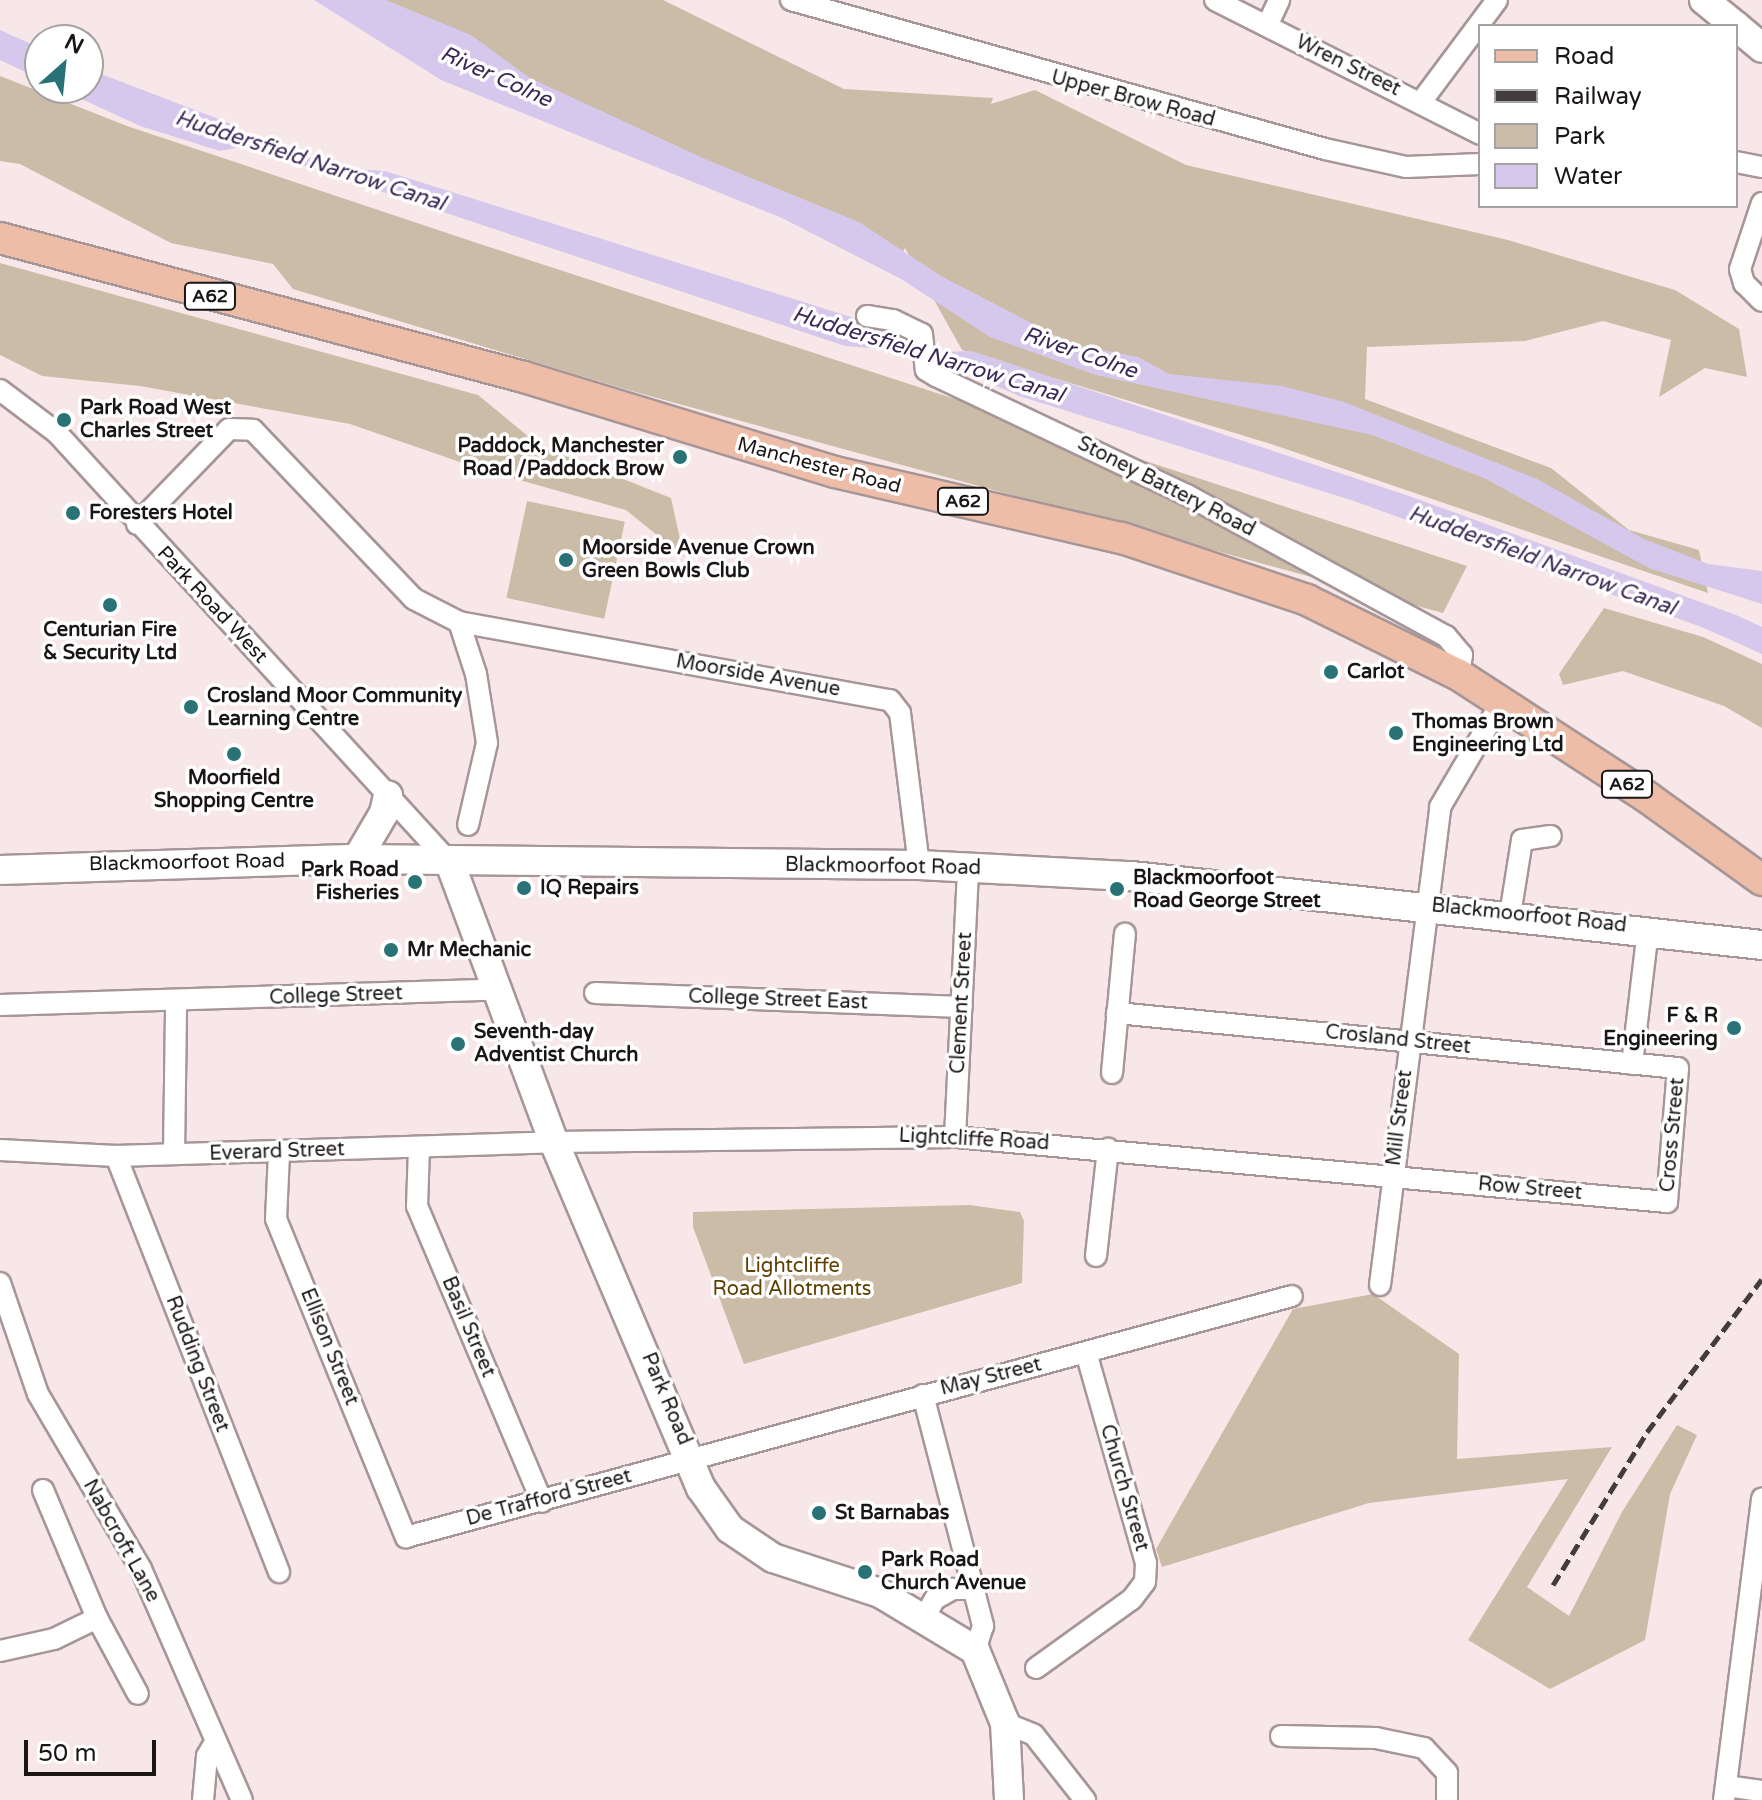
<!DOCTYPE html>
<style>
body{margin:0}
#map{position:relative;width:1762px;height:1800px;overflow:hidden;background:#f8e7e8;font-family:"Varela Round",sans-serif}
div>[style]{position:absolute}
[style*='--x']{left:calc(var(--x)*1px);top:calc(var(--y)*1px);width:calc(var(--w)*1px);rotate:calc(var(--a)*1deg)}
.green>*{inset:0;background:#cbbca7;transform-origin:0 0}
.water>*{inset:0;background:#d6c8ed}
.roads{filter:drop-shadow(2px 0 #a69698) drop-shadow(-2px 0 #a69698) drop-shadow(0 2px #a69698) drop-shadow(0 -2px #a69698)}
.street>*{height:20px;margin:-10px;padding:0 10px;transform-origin:10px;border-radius:10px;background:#fff}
.secondary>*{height:28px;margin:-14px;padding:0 14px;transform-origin:14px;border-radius:14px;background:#fff}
.primary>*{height:30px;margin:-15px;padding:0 15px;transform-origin:15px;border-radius:15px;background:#eebda7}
.rail>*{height:5px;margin-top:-2.5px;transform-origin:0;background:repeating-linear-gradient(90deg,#433c3c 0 12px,transparent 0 18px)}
.dots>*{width:22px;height:22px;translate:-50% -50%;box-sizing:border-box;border:4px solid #fff;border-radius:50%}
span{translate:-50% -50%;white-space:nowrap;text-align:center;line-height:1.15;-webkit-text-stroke:7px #fff;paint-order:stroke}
.shield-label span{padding:2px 6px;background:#fff;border:2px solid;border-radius:6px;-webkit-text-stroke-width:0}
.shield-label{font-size:18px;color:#1b1616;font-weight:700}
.street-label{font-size:20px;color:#1b1616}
.poi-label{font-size:20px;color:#1b1616;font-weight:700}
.left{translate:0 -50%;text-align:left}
.right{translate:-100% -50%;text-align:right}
.park-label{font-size:20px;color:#5d3f00}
.water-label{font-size:22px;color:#3c2856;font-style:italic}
.legend{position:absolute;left:1478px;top:24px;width:260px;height:184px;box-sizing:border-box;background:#fff;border:2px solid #a4a2a2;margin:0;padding:10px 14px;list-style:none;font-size:24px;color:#1b1616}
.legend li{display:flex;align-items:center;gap:16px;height:40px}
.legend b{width:40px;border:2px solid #a4a2a2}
.north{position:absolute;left:24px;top:24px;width:80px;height:80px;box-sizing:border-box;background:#fff;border:2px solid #a4a2a2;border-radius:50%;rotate:27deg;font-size:22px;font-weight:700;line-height:32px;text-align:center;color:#1b1616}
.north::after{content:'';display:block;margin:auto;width:28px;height:36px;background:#297377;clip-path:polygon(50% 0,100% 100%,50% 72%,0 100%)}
.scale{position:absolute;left:24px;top:1740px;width:132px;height:36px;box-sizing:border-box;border:4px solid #1b1616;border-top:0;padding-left:10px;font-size:24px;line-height:28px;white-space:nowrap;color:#1b1616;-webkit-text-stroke:6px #fff;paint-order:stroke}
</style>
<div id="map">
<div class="green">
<i style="clip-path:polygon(326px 0,663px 0,844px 89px,993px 98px,991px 104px,1035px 90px,1186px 165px,1508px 240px,1675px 290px,1739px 329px,1747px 377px,1705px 368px,1659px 397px,1671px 340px,1603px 321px,1525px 341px,1367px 347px,1365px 399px,1551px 468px,1629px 530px,1699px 550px,1708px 593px,1271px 444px,962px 350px,905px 248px,901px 255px)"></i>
<i style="clip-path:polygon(0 76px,127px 126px,474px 242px,1467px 566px,1443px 613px,628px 390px,293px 289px,273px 264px,171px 243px,20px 164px,0 161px)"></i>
<i style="clip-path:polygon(0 263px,478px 395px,540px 446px,671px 498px,684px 557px,626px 510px,480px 469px,350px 424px,140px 386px,42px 376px,0 355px)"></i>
<i style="left:527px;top:501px;width:100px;height:99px;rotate:12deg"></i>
<i style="clip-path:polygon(1604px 608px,1703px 637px,1762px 664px,1762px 728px,1724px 706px,1623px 671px,1563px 685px,1559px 674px)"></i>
<i style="clip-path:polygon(969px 1205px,1020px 1212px,1024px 1221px,1022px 1283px,744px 1364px,693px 1227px,693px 1212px)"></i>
<i style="clip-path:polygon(1373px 1294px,1459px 1354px,1457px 1459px,1612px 1447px,1527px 1587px,1569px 1616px,1622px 1512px,1677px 1425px,1697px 1435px,1670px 1494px,1645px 1640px,1550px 1689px,1468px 1640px,1568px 1479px,1369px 1503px,1162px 1567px,1156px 1549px,1293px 1309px)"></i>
</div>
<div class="water">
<i style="clip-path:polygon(314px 0,386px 0,471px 35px,530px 78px,705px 159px,859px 222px,941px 276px,1072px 344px,1138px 357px,1169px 374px,1282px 386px,1344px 402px,1537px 479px,1644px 539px,1708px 564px,1762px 571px,1762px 604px,1649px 568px,1484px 478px,1372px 435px,1096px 375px,990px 337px,901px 279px,782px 218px,441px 80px)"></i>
<i style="clip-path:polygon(0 30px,40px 48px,40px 79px,0 60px)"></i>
<i style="clip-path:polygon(88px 69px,229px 123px,245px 138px,341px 168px,385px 171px,851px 317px,907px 343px,941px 352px,972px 351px,1409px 496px,1736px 615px,1762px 627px,1762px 654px,1704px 628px,1354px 501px,1019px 396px,940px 361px,905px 351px,845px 346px,245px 146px,220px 151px,140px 126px,58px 88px,88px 88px)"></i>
</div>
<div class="roads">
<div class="street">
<i style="--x:791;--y:0;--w:554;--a:15.59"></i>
<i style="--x:1325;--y:149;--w:83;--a:12.5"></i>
<i style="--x:1406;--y:167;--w:74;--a:-2.3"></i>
<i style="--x:1215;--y:0;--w:297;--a:26.8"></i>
<i style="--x:1267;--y:26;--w:29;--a:-65"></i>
<i style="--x:1421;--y:102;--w:127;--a:-53.3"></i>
<i style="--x:1736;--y:162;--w:26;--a:11"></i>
<i style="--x:1762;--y:203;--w:70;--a:108.4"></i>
<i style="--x:1740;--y:269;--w:15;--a:74"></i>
<i style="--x:1744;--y:283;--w:25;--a:45"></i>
<i style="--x:867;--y:316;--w:26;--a:9"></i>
<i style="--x:893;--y:320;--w:32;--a:26"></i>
<i style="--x:922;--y:334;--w:36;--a:84"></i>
<i style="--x:926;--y:370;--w:12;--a:31"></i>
<i style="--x:936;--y:376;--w:278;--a:25.4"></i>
<i style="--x:1187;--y:495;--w:295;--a:28.6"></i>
<i style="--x:1446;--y:636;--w:25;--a:50"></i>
<i style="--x:1462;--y:655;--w:20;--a:99"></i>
<i style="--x:0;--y:390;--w:71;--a:37"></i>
<i style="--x:57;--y:433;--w:583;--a:47.57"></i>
<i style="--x:137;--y:524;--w:132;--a:-45.9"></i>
<i style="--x:229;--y:429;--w:24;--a:2"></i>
<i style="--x:253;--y:430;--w:233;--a:46.4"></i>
<i style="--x:414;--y:599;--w:51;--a:27.1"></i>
<i style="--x:459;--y:622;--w:438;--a:10.3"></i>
<i style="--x:890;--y:700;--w:16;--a:52"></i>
<i style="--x:900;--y:713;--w:153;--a:82.9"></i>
<i style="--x:459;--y:622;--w:55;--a:71.9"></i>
<i style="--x:476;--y:674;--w:70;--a:80.9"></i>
<i style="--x:487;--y:743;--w:84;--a:103"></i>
<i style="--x:1510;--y:915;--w:76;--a:-80.9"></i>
<i style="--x:1522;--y:840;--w:29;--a:-8"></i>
<i style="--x:595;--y:993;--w:367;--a:2.2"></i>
<i style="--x:0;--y:1005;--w:497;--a:-1.8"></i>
<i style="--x:1632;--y:1064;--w:135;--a:-83.2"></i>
<i style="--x:1112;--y:1073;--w:140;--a:-84.7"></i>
<i style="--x:955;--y:1137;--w:269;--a:-87.2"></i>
<i style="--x:419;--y:1147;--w:59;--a:91.9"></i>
<i style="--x:417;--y:1206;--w:321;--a:67.1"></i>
<i style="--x:0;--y:1150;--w:116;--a:3"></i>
<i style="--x:116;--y:1156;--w:438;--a:-1.8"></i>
<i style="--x:554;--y:1142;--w:401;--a:-0.7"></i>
<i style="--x:955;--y:1137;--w:715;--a:5.22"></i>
<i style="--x:1667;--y:1202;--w:134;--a:-85.3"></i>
<i style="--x:1678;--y:1068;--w:564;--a:-174.4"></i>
<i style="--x:279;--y:1153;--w:66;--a:92.6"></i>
<i style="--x:276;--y:1219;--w:344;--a:67.8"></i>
<i style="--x:406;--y:1537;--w:918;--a:-15.22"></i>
<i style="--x:174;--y:1154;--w:152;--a:-89.2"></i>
<i style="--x:116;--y:1156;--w:447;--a:68.6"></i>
<i style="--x:1096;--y:1256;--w:108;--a:-83.6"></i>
<i style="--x:0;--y:1283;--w:117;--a:71.1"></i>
<i style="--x:38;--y:1394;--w:203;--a:59.5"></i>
<i style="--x:141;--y:1569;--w:252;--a:66.4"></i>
<i style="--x:1380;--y:1285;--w:482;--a:-82.8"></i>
<i style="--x:1440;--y:807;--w:121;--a:-59.6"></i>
<i style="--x:923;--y:1395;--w:239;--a:75.4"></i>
<i style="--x:983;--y:1626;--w:25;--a:108"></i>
<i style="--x:43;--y:1490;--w:139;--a:67.1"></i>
<i style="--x:97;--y:1618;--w:86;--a:61.7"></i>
<i style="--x:925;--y:1616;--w:20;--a:-60"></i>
<i style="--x:935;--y:1599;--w:21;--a:-29"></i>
<i style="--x:953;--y:1589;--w:20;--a:0"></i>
<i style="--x:0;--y:1651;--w:55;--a:-12.5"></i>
<i style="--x:54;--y:1639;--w:48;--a:-26"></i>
<i style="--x:1036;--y:1668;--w:118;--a:-35.7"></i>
<i style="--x:1132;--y:1599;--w:21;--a:-53"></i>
<i style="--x:1145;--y:1582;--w:19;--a:-87"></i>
<i style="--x:1146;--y:1563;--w:218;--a:-105.9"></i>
<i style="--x:1005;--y:1723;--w:31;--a:22"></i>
<i style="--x:1034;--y:1735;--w:83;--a:51.9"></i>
<i style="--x:1281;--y:1736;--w:95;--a:1.2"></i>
<i style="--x:1376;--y:1738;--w:49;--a:11.8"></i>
<i style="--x:1424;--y:1748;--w:34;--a:47"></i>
<i style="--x:1447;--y:1773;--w:27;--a:90"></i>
<i style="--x:1726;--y:1786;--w:36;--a:8"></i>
<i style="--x:203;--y:1800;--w:44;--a:-84.8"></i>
<i style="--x:207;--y:1756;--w:14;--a:-60"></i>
<i style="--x:1724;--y:1800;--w:304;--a:-82.8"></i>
</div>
<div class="secondary">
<i style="--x:1704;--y:0;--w:41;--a:39.1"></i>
<i style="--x:1736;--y:26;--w:34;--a:40"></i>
<i style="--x:357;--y:859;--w:53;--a:-59.6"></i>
<i style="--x:384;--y:813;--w:18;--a:-77"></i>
<i style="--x:450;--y:863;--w:298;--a:69.6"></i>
<i style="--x:554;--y:1142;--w:376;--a:67"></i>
<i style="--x:701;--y:1488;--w:50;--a:54.7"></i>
<i style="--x:730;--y:1529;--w:52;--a:34"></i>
<i style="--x:773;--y:1558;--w:113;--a:18.1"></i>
<i style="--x:880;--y:1593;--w:111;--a:31"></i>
<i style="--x:975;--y:1650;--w:79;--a:67.7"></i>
<i style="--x:1005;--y:1723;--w:77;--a:87"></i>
<i style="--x:0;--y:870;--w:357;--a:-1.8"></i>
<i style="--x:357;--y:859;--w:562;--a:0.61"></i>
<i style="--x:919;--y:865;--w:213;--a:3"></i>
<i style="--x:1132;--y:876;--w:634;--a:6.25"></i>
</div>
<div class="primary">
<i style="--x:0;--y:238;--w:542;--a:14.86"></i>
<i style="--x:524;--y:377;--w:325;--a:17"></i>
<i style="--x:835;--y:472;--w:294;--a:13"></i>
<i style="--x:1122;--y:538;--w:195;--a:18.5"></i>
<i style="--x:1307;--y:600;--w:169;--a:26.3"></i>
<i style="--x:1459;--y:675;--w:224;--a:33"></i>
<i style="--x:1647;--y:797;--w:142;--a:35.8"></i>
</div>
</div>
<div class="rail">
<i style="--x:1553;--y:1585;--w:180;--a:-58.4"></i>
<i style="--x:1647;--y:1432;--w:191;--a:-53.1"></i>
</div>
<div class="dots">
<i style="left:64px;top:420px;background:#297377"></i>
<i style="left:680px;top:457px;background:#297377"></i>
<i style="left:73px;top:513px;background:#297377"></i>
<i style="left:566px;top:560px;background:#297377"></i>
<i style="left:110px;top:605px;background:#297377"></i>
<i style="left:1331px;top:672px;background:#297377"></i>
<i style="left:191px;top:707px;background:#297377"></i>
<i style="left:1396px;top:733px;background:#297377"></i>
<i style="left:234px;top:754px;background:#297377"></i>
<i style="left:415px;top:882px;background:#297377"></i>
<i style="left:524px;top:888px;background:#297377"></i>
<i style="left:1117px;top:889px;background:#297377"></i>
<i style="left:391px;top:950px;background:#297377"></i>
<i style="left:1734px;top:1028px;background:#297377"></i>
<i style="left:458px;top:1044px;background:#297377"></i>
<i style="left:819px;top:1513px;background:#297377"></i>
<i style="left:865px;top:1572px;background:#297377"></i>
</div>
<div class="shield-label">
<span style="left:210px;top:296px">A62</span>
<span style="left:963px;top:501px">A62</span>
<span style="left:1627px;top:784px">A62</span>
</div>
<div class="street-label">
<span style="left:1348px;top:66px;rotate:26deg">Wren Street</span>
<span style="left:1133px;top:99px;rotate:15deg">Upper Brow Road</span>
<span style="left:819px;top:466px;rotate:15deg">Manchester Road</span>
<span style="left:1166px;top:487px;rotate:27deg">Stoney Battery Road</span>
<span style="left:212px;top:605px;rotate:47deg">Park Road West</span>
<span style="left:758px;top:676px;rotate:10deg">Moorside Avenue</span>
<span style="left:187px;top:863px;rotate:-1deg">Blackmoorfoot Road</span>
<span style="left:883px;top:867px;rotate:1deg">Blackmoorfoot Road</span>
<span style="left:1529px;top:916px;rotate:6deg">Blackmoorfoot Road</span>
<span style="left:336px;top:996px;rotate:-2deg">College Street</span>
<span style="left:778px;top:1000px;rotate:2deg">College Street East</span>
<span style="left:962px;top:1003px;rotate:-87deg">Clement Street</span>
<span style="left:1398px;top:1040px;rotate:6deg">Crosland Street</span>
<span style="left:1400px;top:1118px;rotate:-83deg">Mill Street</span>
<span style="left:1673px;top:1135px;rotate:-85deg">Cross Street</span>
<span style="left:974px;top:1140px;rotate:3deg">Lightcliffe Road</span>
<span style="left:277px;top:1152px;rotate:-2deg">Everard Street</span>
<span style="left:1530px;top:1189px;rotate:5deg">Row Street</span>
<span style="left:468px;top:1327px;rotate:67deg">Basil Street</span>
<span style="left:329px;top:1347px;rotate:68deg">Ellison Street</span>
<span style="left:197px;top:1364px;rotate:69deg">Rudding Street</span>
<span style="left:991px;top:1377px;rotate:-14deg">May Street</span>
<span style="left:666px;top:1399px;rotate:67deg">Park Road</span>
<span style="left:1124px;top:1488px;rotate:74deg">Church Street</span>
<span style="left:549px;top:1498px;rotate:-15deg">De Trafford Street</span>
<span style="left:121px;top:1541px;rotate:61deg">Nabcroft Lane</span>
</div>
<div class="poi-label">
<span class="left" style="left:80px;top:420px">Park Road West<br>Charles Street</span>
<span class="right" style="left:664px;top:458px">Paddock, Manchester<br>Road /Paddock Brow</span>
<span class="left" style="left:89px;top:513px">Foresters Hotel</span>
<span class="left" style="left:582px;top:560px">Moorside Avenue Crown<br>Green Bowls Club</span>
<span style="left:110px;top:642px">Centurian Fire<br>&amp; Security Ltd</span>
<span class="left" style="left:1347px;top:672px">Carlot</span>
<span class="left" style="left:207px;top:708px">Crosland Moor Community<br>Learning Centre</span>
<span class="left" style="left:1412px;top:734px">Thomas Brown<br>Engineering Ltd</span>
<span style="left:234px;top:790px">Moorfield<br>Shopping Centre</span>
<span class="right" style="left:399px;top:882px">Park Road<br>Fisheries</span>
<span class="left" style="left:1133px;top:890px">Blackmoorfoot<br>Road George Street</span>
<span class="left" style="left:540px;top:888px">IQ Repairs</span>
<span class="left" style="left:407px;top:950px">Mr Mechanic</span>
<span class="right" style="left:1718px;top:1028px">F &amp; R<br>Engineering</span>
<span class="left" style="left:474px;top:1044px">Seventh-day<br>Adventist Church</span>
<span class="left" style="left:835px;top:1513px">St Barnabas</span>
<span class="left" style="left:881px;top:1572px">Park Road<br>Church Avenue</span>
</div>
<div class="park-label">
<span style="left:792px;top:1278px">Lightcliffe<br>Road Allotments</span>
</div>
<div class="water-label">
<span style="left:496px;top:77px;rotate:24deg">River Colne</span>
<span style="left:310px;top:161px;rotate:18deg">Huddersfield Narrow Canal</span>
<span style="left:1080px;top:353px;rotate:19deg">River Colne</span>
<span style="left:928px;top:355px;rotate:17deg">Huddersfield Narrow Canal</span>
<span style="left:1542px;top:561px;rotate:20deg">Huddersfield Narrow Canal</span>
</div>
<ul class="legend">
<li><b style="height:10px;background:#eebda7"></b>Road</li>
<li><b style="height:10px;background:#433c3c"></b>Railway</li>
<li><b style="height:22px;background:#cbbca7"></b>Park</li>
<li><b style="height:22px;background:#d6c8ed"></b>Water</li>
</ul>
<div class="north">N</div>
<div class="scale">50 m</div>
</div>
